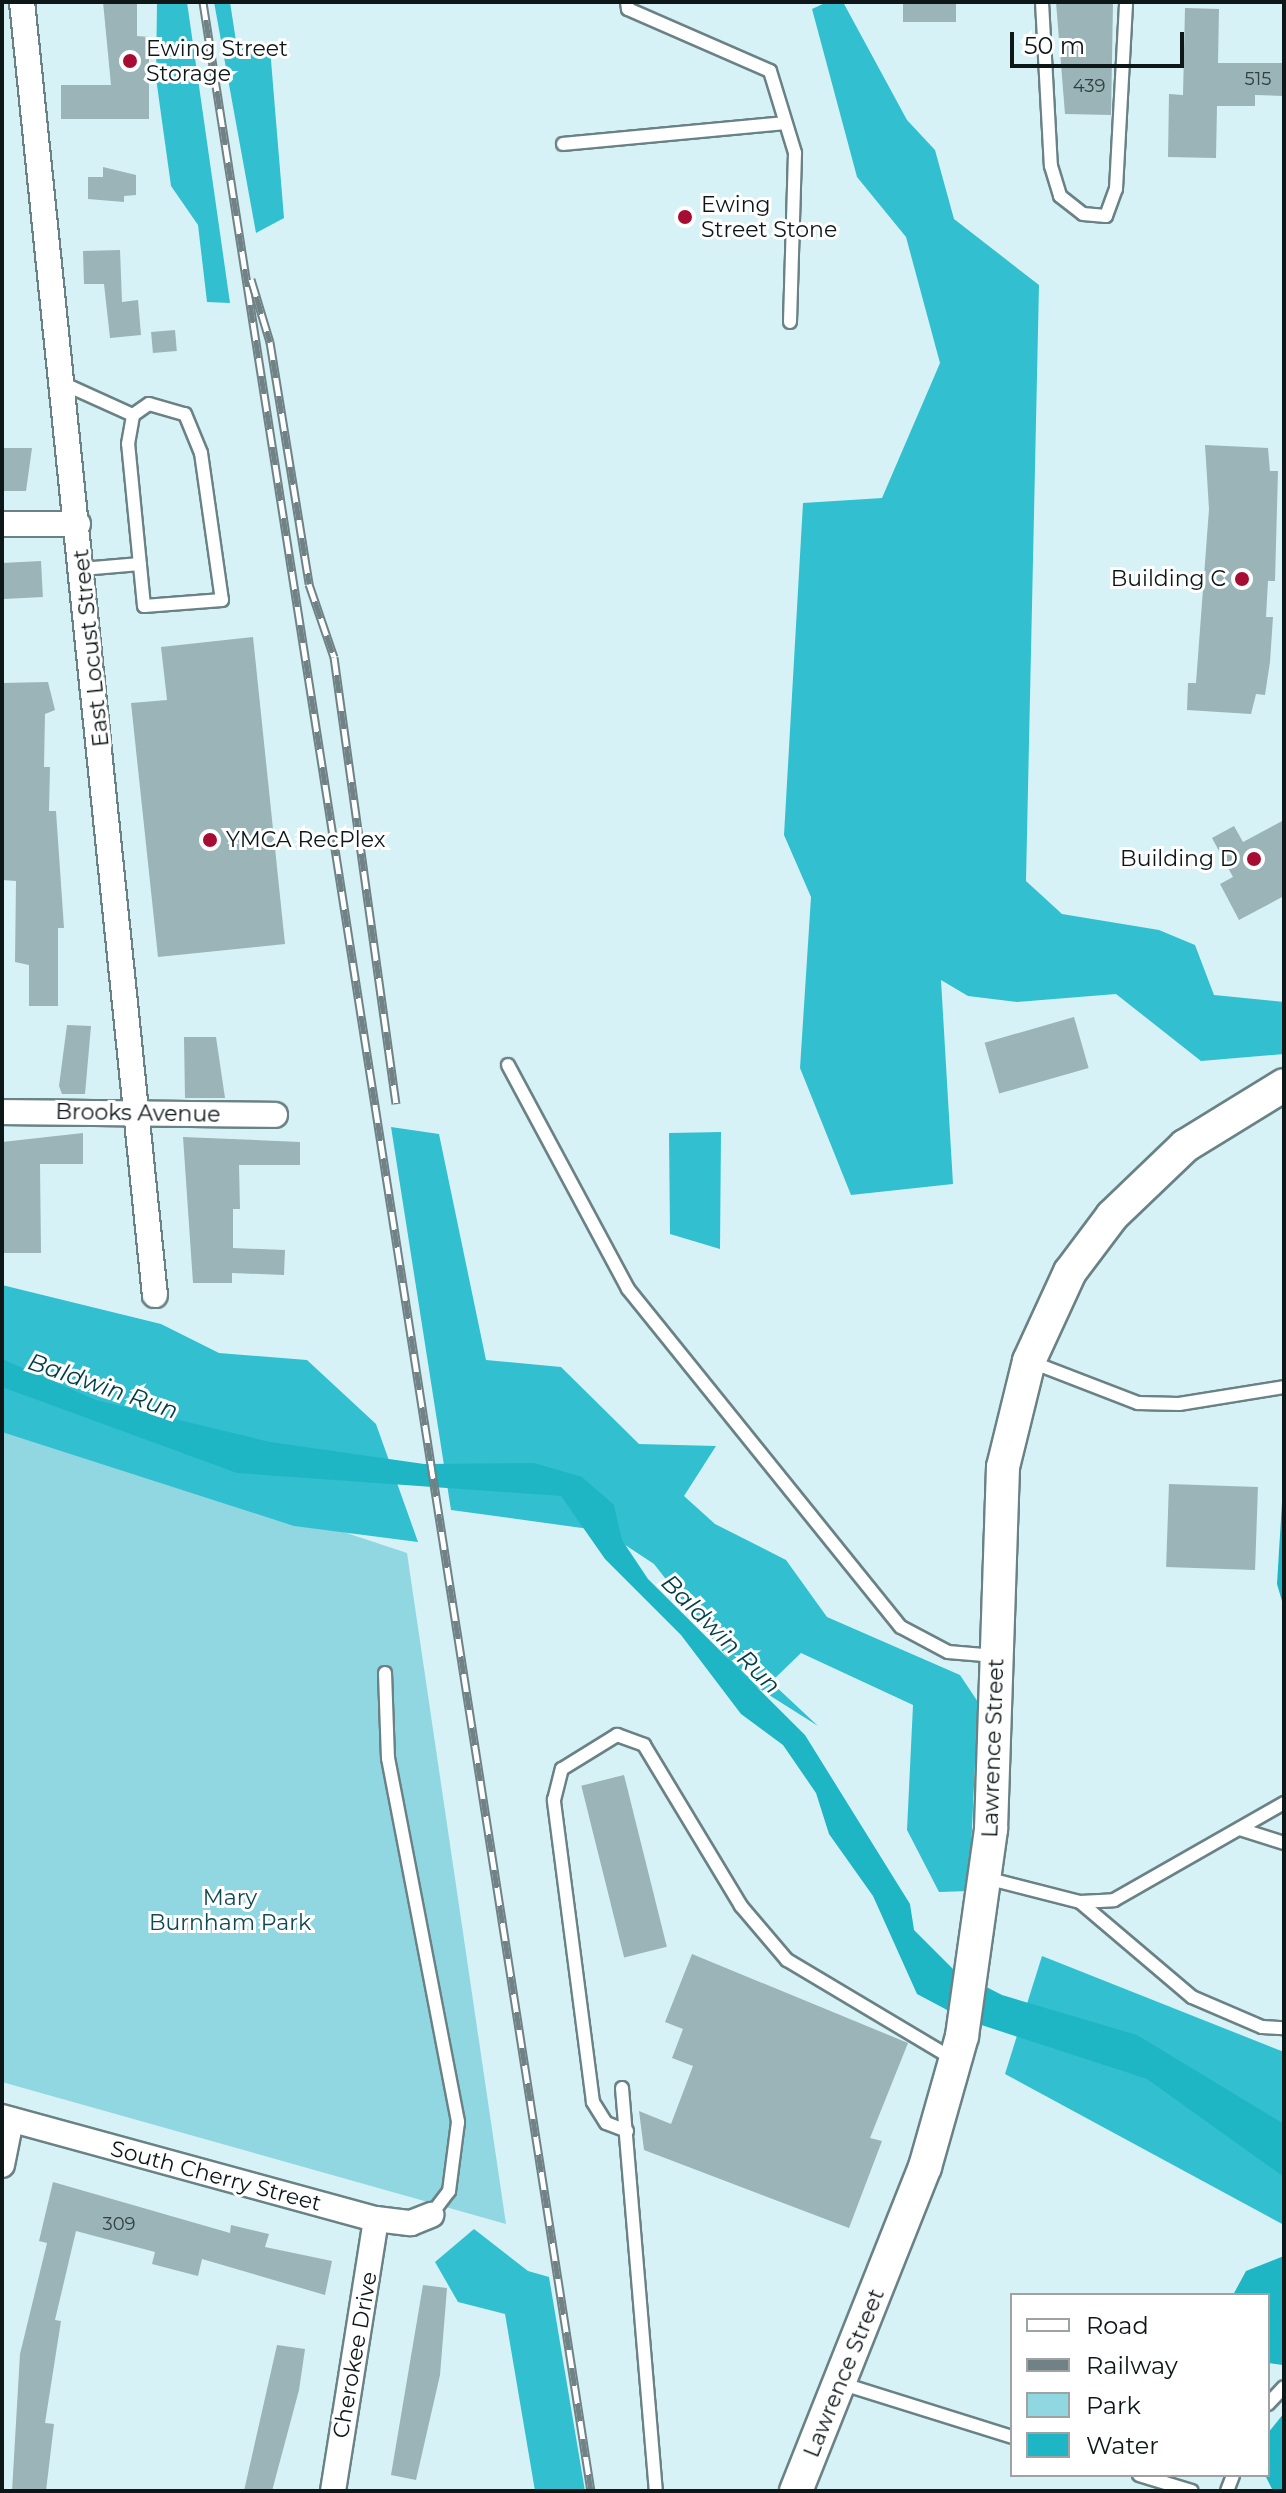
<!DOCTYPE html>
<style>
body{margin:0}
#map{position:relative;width:1286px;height:2493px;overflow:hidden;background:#d7f2f6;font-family:Montserrat,sans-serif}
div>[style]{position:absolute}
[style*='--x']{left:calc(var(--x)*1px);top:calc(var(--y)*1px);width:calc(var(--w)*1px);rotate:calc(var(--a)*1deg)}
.green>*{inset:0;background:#90d7e1}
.forest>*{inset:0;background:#32c0d0}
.water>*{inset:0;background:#1eb5c5}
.building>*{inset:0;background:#9ab4b8;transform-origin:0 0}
.roads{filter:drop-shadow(2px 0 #6a8285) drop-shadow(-2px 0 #6a8285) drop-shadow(0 2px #6a8285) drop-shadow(0 -2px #6a8285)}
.lane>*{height:12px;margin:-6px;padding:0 6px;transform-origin:6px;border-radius:6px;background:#fff}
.street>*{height:24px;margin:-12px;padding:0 12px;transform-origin:12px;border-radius:12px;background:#fff}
.secondary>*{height:32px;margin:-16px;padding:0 16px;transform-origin:16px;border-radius:16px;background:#fff}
.rail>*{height:9px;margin-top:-4.5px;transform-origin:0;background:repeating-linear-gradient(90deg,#fff 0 18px,#708285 0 36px);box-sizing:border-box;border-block:2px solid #708285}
.dots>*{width:22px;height:22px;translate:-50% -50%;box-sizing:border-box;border:4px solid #fff;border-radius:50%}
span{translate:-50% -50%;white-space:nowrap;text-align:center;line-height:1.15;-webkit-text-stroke:6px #fff;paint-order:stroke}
.number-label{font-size:18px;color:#303e40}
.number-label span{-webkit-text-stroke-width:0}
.poi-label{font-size:22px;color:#0d1718}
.left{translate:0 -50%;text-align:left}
.right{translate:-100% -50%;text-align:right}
.street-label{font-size:22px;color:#0d1718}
.park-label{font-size:22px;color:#0e4a51}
.water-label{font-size:24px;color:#003f46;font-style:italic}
.frame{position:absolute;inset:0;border:4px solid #0d1718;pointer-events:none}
.legend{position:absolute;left:1010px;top:2293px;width:260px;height:184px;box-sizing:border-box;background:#fff;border:2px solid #9ea2a3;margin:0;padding:10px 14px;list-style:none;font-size:24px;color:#0d1718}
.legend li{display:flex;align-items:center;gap:16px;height:40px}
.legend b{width:40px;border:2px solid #9ea2a3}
.scale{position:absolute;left:1010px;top:32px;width:174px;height:36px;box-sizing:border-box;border:4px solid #0d1718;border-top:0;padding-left:10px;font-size:24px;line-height:28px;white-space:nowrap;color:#0d1718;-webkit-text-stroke:6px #fff;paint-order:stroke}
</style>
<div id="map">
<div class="green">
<i style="clip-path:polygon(2px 1390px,36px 1430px,407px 1553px,506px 2224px,2px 2082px)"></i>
</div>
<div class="forest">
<i style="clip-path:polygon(157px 2px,187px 2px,230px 303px,207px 302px,198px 225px,171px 186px,156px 78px)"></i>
<i style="clip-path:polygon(214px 2px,230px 2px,236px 41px,270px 48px,284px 218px,256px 233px)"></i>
<i style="clip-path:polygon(827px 2px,843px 2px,907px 120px,935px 150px,954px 219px,1039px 285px,1026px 881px,1062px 914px,1159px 930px,1195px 945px,1214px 995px,1284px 1002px,1284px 1054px,1201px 1061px,1116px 994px,1017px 1002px,968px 996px,941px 980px,953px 1184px,851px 1195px,800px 1068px,811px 897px,784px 835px,803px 503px,882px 498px,940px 363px,906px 237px,857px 177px,812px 9px)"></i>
<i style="clip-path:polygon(391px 1127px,439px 1134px,486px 1360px,561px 1367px,639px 1444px,716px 1446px,684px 1496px,715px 1524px,786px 1560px,827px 1617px,960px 1675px,978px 1702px,969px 1891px,939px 1892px,907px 1830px,913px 1705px,801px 1653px,771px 1682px,818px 1726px,744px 1679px,654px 1564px,604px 1531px,451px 1510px)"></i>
<i style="clip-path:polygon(721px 1132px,720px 1249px,670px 1234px,669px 1133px)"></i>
<i style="clip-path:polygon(2px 1285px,161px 1324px,219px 1353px,307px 1360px,376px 1424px,418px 1542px,294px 1526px,2px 1432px)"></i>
<i style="clip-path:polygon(1042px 1956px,1284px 2052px,1284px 2225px,1005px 2074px)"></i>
<i style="clip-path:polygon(474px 2229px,528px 2271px,549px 2277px,585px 2491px,535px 2491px,505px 2314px,458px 2302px,435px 2262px)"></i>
</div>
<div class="water">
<i style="clip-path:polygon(2px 1359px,96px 1400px,270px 1442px,424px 1464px,534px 1463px,582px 1477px,614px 1505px,622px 1540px,648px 1579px,805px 1735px,910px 1904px,914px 1930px,955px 1971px,1002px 1995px,1137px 2035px,1284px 2124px,1284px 2177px,1147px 2079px,966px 2020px,917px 1994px,873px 1896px,829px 1834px,816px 1793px,783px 1745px,741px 1714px,681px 1635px,605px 1559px,561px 1496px,237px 1473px,2px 1387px)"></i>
<i style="clip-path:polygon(1284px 1470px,1284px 1608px,1277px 1584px)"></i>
<i style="clip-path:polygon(1284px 2256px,1284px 2365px,1283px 2365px,1268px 2363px,1268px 2295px,1233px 2295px,1246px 2271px)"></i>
<i style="clip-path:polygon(1284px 2413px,1284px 2491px,1273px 2491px,1265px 2475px,1268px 2433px)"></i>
</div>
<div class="building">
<i style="clip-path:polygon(103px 2px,137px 2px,137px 36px,149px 37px,149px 119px,61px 119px,61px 85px,111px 85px)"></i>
<i style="left:903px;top:2px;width:53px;height:20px"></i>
<i style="clip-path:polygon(1056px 2px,1113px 2px,1111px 115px,1065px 114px)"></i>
<i style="clip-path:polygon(1185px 8px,1219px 9px,1218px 63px,1284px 63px,1284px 96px,1255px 95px,1255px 106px,1217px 106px,1216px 158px,1168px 157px,1169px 94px,1183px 95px)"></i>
<i style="clip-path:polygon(103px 167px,136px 175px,136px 195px,124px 196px,124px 202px,88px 199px,88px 177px,103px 177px)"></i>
<i style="clip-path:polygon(120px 250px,122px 302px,138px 300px,141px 335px,110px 338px,104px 284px,84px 284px,83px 251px)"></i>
<i style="left:175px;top:330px;width:21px;height:24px;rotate:85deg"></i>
<i style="clip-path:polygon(1205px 445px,1268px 448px,1270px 471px,1278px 471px,1275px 581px,1268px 581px,1266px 617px,1273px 617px,1270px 662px,1265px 695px,1256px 694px,1251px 714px,1187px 710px,1188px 683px,1196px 683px,1209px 509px)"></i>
<i style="clip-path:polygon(2px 448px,32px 448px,26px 491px,2px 491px)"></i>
<i style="left:41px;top:561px;width:36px;height:39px;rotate:87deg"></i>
<i style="clip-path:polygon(253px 637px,285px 944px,158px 957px,131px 703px,167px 700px,161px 647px)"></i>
<i style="clip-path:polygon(48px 682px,55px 710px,45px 714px,44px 767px,50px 767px,49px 811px,56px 811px,64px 928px,58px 928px,58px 1006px,29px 1006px,29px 965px,15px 962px,16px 881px,2px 880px,2px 683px)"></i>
<i style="clip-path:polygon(1284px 820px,1284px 896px,1239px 920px,1220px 884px,1233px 877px,1212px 838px,1234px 826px,1243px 842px)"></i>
<i style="left:1074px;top:1017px;width:53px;height:93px;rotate:74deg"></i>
<i style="clip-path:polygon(67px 1025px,91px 1026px,85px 1094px,62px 1094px,59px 1086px)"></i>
<i style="clip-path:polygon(184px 1037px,216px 1037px,225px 1098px,185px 1098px)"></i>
<i style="clip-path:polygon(83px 1133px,83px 1164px,40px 1164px,41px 1253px,2px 1253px,2px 1142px)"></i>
<i style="clip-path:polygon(183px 1137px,300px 1142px,300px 1165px,239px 1165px,240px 1209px,233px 1209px,233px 1248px,285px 1250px,284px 1275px,232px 1273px,232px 1283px,193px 1283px)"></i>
<i style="left:1169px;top:1484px;width:89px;height:83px;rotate:2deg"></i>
<i style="left:624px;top:1775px;width:177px;height:44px;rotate:76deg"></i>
<i style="clip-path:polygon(692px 1954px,908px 2043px,870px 2138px,882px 2141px,849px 2228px,644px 2150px,639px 2111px,671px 2124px,693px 2066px,672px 2058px,683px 2029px,665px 2022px)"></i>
<i style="clip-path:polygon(53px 2182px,230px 2233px,231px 2225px,269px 2234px,265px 2247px,332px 2261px,325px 2295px,202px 2259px,198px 2276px,152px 2264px,155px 2252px,76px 2231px,55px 2320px,61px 2321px,45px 2423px,54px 2424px,46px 2491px,12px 2491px,20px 2354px,47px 2243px,39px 2241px)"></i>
<i style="clip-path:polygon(423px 2285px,447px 2288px,440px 2375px,416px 2480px,391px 2475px)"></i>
<i style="clip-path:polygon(277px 2345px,305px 2349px,299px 2390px,272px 2491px,244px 2491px)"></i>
</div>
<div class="roads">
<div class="lane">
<i style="--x:627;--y:2;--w:7;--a:82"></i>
<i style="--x:628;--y:9;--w:155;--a:23.6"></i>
<i style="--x:770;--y:71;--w:86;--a:73"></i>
<i style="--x:795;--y:153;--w:169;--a:91.7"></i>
<i style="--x:1042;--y:2;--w:164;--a:86.9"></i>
<i style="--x:1051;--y:166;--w:31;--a:73"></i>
<i style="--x:1060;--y:196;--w:29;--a:38"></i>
<i style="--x:1083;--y:214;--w:23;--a:5"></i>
<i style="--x:1106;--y:216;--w:29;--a:-70"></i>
<i style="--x:1116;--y:189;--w:187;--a:-86.9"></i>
<i style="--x:563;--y:144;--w:223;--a:-5.4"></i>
<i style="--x:62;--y:383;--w:78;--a:24.3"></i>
<i style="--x:149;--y:404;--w:37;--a:16"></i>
<i style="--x:185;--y:414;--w:42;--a:67.7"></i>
<i style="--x:201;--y:453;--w:148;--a:81.9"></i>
<i style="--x:222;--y:600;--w:78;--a:175.6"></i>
<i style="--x:144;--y:606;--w:163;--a:-95.6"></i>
<i style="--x:128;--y:444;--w:29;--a:-80"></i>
<i style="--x:133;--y:415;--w:19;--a:-35"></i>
<i style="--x:82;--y:569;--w:58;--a:-4.9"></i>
<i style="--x:508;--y:1065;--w:254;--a:61.8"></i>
<i style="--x:628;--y:1289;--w:434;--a:51.1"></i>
<i style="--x:901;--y:1627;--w:53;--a:28"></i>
<i style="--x:948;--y:1652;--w:48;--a:4.8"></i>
<i style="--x:1029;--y:1361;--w:117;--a:21.1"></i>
<i style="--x:1138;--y:1403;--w:41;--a:1.4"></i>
<i style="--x:1179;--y:1404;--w:106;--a:-9.2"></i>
<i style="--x:385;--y:1673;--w:85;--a:88"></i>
<i style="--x:388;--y:1758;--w:371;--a:79.1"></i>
<i style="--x:458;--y:2122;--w:70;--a:97.4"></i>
<i style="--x:449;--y:2191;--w:30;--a:127"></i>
<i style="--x:1240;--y:1829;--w:46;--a:17.7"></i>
<i style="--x:986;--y:1878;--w:97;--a:14.3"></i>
<i style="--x:1080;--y:1902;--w:34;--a:-3"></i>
<i style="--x:1114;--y:1900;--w:196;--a:-29.7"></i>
<i style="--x:1080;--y:1902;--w:147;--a:40.3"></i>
<i style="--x:1192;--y:1997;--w:76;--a:23.2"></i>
<i style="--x:1262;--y:2027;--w:22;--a:3"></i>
<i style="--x:622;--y:2088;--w:404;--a:85.2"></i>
<i style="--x:627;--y:2131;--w:22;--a:-159"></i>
<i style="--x:606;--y:2123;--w:25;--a:-122"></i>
<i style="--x:593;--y:2102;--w:305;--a:-97.4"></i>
<i style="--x:554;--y:1800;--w:32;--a:-76"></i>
<i style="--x:562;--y:1769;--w:65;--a:-31.7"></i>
<i style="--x:617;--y:1735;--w:29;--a:20"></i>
<i style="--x:644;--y:1745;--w:188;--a:58.9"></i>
<i style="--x:741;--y:1906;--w:71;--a:49.6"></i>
<i style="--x:787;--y:1960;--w:193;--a:30.8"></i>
<i style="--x:840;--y:2383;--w:180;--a:17.4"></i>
<i style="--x:1268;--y:2404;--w:23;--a:-47"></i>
<i style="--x:1139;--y:2475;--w:55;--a:16.8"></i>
<i style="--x:1227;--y:2491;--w:17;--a:-69"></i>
</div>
<div class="street">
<i style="--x:22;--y:2;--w:1300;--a:84.13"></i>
<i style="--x:2;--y:524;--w:76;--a:0"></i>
<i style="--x:2;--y:1112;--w:273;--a:0.6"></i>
<i style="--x:2;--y:2117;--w:388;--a:15.3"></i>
<i style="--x:376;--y:2219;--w:35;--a:7"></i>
<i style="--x:411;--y:2223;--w:22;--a:-22"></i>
<i style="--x:2;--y:2165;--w:46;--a:-78.7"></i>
<i style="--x:333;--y:2491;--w:275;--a:-81"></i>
</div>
<div class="secondary">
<i style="--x:796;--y:2491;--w:349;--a:-68.3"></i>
<i style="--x:925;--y:2167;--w:136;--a:-74.2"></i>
<i style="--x:962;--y:2036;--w:209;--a:-82"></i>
<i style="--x:991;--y:1829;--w:362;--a:-88.1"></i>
<i style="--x:1003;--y:1467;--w:109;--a:-76.2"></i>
<i style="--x:1029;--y:1361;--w:98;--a:-65.3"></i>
<i style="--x:1070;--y:1272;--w:70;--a:-53.1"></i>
<i style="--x:1112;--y:1216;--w:101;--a:-43.8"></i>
<i style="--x:1185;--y:1146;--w:116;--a:-31.6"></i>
</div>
</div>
<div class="rail">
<i style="--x:203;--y:2;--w:2519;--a:81.14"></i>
<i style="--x:251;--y:279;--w:66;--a:73.2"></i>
<i style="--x:270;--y:342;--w:245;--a:80.8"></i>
<i style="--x:309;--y:584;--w:77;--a:71.1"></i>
<i style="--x:334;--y:657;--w:451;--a:82.1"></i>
</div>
<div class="dots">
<i style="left:130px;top:61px;background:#a70d32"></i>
<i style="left:685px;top:217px;background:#a70d32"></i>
<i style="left:1242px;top:579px;background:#a70d32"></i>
<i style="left:210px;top:840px;background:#a70d32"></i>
<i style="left:1254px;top:859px;background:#a70d32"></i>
</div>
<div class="number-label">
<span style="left:1258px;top:79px">515</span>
<span style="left:1089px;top:86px">439</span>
<span style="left:119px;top:2224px">309</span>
</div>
<div class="poi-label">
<span class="left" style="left:146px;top:61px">Ewing Street<br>Storage</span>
<span class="left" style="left:701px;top:217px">Ewing<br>Street Stone</span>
<span class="right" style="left:1226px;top:579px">Building C</span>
<span class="left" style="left:226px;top:840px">YMCA RecPlex</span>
<span class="right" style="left:1238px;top:859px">Building D</span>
</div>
<div class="street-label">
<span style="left:91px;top:648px;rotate:-96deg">East Locust Street</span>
<span style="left:138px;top:1113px;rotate:1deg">Brooks Avenue</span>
<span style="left:993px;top:1748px;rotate:-88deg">Lawrence Street</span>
<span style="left:216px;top:2176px;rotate:15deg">South Cherry Street</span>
<span style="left:355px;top:2355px;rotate:-80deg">Cherokee Drive</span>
<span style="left:844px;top:2373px;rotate:-68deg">Lawrence Street</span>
</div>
<div class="park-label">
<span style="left:230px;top:1910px">Mary<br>Burnham Park</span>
</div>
<div class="water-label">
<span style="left:103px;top:1386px;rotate:19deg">Baldwin Run</span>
<span style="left:721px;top:1634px;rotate:45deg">Baldwin Run</span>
</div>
<div class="frame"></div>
<ul class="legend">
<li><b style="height:10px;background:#fff"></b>Road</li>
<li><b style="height:10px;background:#708285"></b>Railway</li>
<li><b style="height:22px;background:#90d7e1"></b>Park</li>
<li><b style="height:22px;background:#1eb5c5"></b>Water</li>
</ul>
<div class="scale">50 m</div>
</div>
